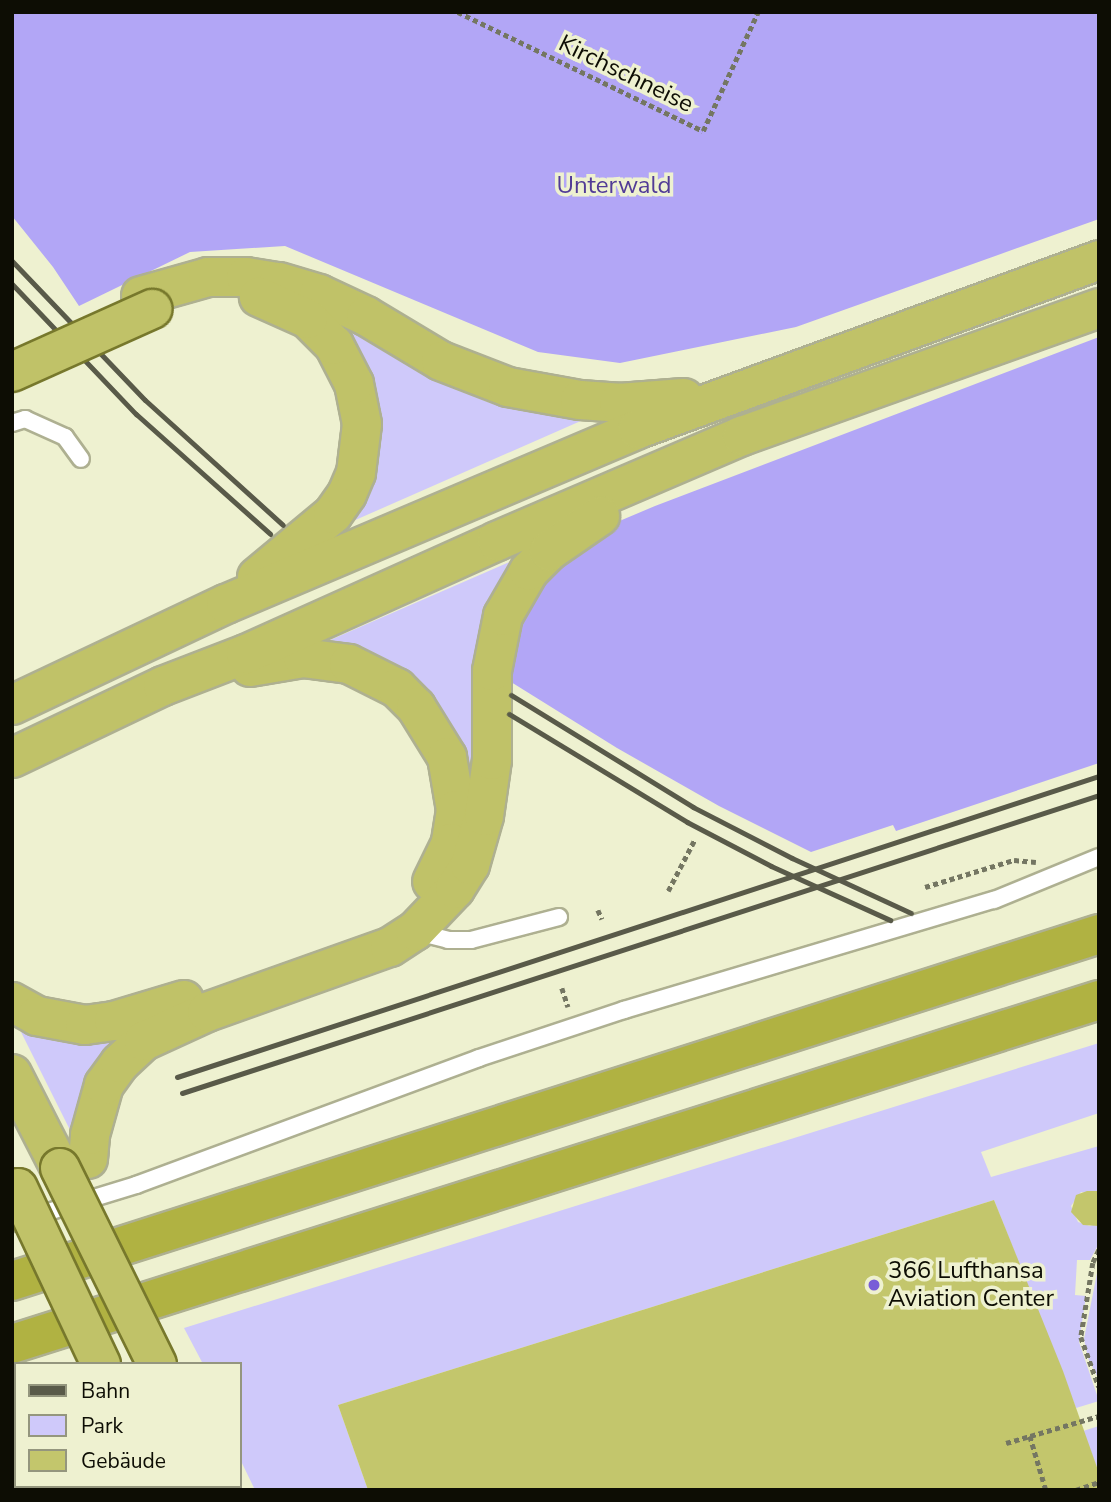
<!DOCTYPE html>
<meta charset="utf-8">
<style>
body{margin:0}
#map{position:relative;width:1111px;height:1502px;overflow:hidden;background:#eef1d0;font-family:"Nunito Sans",sans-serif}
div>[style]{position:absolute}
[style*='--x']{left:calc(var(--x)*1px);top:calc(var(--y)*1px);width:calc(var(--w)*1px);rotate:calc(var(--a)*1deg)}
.green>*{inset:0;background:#cfc9fa}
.forest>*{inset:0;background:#b2a6f6}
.building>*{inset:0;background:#c3c66c}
.path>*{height:4.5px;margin-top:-2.25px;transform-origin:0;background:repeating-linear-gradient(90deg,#747662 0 5px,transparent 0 8.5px)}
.roads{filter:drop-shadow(2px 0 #aeb091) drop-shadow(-2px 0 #aeb091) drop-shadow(0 2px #aeb091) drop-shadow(0 -2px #aeb091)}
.service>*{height:16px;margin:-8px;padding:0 8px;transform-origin:8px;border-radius:8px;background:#fff}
.trunk>*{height:38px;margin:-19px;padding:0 19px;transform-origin:19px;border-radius:19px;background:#c0c268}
.motorway>*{height:38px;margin:-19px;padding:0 19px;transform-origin:19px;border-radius:19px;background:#b0b242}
.rail>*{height:5px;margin:-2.5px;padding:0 2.5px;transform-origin:2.5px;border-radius:2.5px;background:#595a49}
.bridges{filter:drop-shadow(2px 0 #77782c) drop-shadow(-2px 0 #77782c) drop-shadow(0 2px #77782c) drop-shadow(0 -2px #77782c)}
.trunk-bridge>*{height:38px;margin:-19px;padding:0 19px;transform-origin:19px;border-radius:19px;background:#c0c268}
.dots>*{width:19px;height:19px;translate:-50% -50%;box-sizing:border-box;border:4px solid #eef1d0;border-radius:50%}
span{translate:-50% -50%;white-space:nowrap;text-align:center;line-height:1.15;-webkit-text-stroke:7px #eef1d0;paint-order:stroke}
.street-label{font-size:24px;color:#0d0d04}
.park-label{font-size:24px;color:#513b96}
.poi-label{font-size:24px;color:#0d0d04}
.left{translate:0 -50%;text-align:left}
.frame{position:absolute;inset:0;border:14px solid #0d0d04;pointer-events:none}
.legend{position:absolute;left:14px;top:1362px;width:228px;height:126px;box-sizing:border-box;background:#eef1d0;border:2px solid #94967e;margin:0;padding:9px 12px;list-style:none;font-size:21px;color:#0d0d04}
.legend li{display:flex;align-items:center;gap:14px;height:35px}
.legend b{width:35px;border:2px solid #94967e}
</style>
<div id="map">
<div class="green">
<i style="clip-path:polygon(343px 327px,446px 385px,488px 402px,583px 420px,344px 525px)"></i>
<i style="clip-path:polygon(523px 556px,473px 804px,461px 767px,321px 644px)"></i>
<i style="clip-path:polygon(16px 1022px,62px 1041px,119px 1039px,71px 1132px)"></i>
<i style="clip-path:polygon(1099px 1043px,1099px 1113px,981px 1152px,991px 1177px,1099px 1146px,1099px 1194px,1081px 1192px,1071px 1206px,1078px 1222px,1090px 1226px,1099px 1222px,1097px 1247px,1090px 1260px,1077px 1260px,1075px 1295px,1086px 1296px,1079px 1342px,1099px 1401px,1076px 1408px,994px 1200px,338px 1405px,368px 1490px,255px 1490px,240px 1459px,240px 1364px,203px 1364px,184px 1328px)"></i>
<i style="clip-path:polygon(1099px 1263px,1099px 1380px,1088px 1358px,1084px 1339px)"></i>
<i style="clip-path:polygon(1099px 1426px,1099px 1473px,1083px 1431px)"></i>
</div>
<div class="forest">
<i style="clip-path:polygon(12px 12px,1099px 12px,1099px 219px,796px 327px,620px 363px,538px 352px,285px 246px,190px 252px,79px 306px,53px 267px,12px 216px)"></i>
<i style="clip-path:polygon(1099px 337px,1099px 763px,896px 831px,893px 825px,811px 852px,719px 806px,617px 748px,511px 682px,526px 601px,571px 547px,610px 525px,655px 506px)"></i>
</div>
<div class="building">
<i style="clip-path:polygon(1087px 1191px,1099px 1191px,1099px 1226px,1083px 1225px,1071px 1212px,1076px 1195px)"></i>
<i style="clip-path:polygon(994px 1200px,1063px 1371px,1099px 1473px,1099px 1490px,368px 1490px,338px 1405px)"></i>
</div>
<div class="path">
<i style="--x:458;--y:12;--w:272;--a:25.9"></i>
<i style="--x:703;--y:131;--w:131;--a:-65.2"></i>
<i style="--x:925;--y:887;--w:93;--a:-16.9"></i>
<i style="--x:1014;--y:860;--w:22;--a:5"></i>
<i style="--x:668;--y:891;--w:59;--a:-62.6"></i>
<i style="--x:598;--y:910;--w:10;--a:66"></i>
<i style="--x:562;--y:988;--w:20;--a:72"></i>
<i style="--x:1099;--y:1250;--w:14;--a:115"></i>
<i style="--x:1093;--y:1263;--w:75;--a:99.2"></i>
<i style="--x:1081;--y:1337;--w:53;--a:70.2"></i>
<i style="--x:1030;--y:1436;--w:56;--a:73.5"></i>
<i style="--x:1006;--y:1443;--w:97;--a:-16.2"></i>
<i style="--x:1076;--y:1490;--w:24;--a:-19"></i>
</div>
<div class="roads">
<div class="service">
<i style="--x:12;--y:423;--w:14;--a:-17"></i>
<i style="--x:25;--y:419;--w:44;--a:24.2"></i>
<i style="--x:65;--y:437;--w:27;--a:54"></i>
<i style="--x:417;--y:932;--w:32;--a:14"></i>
<i style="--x:448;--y:940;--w:23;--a:0"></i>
<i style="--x:471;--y:940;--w:91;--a:-14.6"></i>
<i style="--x:12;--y:1223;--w:130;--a:-17"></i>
<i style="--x:136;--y:1185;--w:366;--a:-20.3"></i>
<i style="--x:479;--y:1058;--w:153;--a:-18.3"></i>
<i style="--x:624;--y:1010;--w:386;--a:-16.6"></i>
<i style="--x:994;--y:900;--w:113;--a:-22.3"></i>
<i style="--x:12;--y:1476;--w:4;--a:-27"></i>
<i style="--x:48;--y:1486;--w:4;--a:76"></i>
</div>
<div class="trunk">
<i style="--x:141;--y:296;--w:70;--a:-15.8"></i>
<i style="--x:208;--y:277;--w:38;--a:0"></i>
<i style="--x:246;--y:277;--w:33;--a:9"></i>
<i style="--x:279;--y:282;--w:42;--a:16.7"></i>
<i style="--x:319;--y:294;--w:52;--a:25.1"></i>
<i style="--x:366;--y:316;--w:87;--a:31"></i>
<i style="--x:441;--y:361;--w:72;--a:21.2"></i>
<i style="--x:508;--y:387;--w:73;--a:10.2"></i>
<i style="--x:580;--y:400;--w:39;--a:4"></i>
<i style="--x:619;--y:403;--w:65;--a:-4.4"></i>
<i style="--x:257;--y:577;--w:99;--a:-39.7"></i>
<i style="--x:333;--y:514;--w:24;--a:-55"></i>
<i style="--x:347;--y:494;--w:23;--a:-67"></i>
<i style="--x:356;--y:473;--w:49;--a:-83"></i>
<i style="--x:362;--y:424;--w:41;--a:-101.3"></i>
<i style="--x:354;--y:384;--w:44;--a:-117.1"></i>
<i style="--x:334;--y:345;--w:37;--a:-135"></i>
<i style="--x:308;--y:319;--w:54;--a:-155.8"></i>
<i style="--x:250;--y:667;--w:54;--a:-9.6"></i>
<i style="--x:303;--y:658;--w:46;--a:7.4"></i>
<i style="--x:349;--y:664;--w:54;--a:26.6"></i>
<i style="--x:397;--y:688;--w:27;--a:45"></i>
<i style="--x:416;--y:707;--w:59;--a:58.2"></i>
<i style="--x:447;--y:757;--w:54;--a:80.4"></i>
<i style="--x:456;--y:810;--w:33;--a:99"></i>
<i style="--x:451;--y:843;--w:43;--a:116"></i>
<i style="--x:12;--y:705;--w:237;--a:-25.3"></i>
<i style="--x:226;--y:604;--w:448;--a:-23"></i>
<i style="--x:638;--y:429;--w:491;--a:-20.1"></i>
<i style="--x:12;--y:758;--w:167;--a:-25.5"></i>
<i style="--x:163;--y:686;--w:89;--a:-21.1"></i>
<i style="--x:246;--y:654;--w:275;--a:-24.2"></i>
<i style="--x:497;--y:541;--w:267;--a:-23.2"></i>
<i style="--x:742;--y:436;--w:379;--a:-19.7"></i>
<i style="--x:12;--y:1002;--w:29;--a:29"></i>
<i style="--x:37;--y:1016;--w:49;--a:10.6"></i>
<i style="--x:85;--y:1025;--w:29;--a:-8"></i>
<i style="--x:114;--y:1021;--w:73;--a:-16.7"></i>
<i style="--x:12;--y:1074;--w:106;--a:62.9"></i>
<i style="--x:88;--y:1159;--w:24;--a:-85"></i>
<i style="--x:90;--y:1135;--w:52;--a:-74.4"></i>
<i style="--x:104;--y:1085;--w:27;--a:-54"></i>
<i style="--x:120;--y:1063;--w:33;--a:-43"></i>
<i style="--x:144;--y:1041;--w:69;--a:-24.7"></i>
<i style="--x:207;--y:1012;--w:194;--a:-19.6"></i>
<i style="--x:390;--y:947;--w:30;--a:-33"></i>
<i style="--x:415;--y:931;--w:58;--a:-46.4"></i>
<i style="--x:455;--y:889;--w:28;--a:-58"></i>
<i style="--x:470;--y:865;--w:51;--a:-74.1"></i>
<i style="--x:484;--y:816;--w:57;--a:-81.9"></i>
<i style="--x:492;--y:760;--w:89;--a:-90"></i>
<i style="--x:492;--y:671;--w:56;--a:-78.7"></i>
<i style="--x:503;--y:616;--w:52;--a:-60"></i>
<i style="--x:529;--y:571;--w:28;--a:-45"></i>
<i style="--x:549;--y:551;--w:62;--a:-34.5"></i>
<i style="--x:161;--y:1486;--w:4;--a:63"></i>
<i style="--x:217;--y:1486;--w:4;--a:76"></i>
</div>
<div class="motorway">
<i style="--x:12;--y:1281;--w:1141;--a:-17.7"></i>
<i style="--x:12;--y:1344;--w:1140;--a:-17.56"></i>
</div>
</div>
<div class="rail">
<i style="--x:12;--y:261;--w:192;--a:46.3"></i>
<i style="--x:145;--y:400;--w:186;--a:42.2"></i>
<i style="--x:12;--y:284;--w:180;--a:46.4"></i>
<i style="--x:136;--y:414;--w:180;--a:41.8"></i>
<i style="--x:511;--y:695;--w:214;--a:31.6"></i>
<i style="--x:693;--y:807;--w:111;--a:27.3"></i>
<i style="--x:792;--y:858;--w:131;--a:24.8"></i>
<i style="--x:509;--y:714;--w:208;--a:31.2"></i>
<i style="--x:687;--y:822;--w:95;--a:27.6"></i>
<i style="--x:771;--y:866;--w:131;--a:24.4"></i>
<i style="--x:177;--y:1077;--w:970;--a:-18.08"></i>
<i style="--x:182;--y:1093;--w:964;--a:-18"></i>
</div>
<div class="bridges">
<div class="trunk-bridge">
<i style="--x:12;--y:372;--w:154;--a:-24.2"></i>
<i style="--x:60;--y:1168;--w:219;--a:63.7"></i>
<i style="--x:18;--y:1188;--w:195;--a:64.8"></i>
</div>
</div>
<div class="dots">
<i style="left:874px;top:1285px;background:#795dd7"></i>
</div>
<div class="street-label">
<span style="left:626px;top:74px;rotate:26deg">Kirchschneise</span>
</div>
<div class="park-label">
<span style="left:614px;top:186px">Unterwald</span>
</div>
<div class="poi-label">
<span class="left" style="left:888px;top:1285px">366 Lufthansa<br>Aviation Center</span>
</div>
<div class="frame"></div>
<ul class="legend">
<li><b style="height:9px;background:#595a49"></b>Bahn</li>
<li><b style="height:19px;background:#cfc9fa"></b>Park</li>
<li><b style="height:19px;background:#c3c66c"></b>Gebäude</li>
</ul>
</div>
